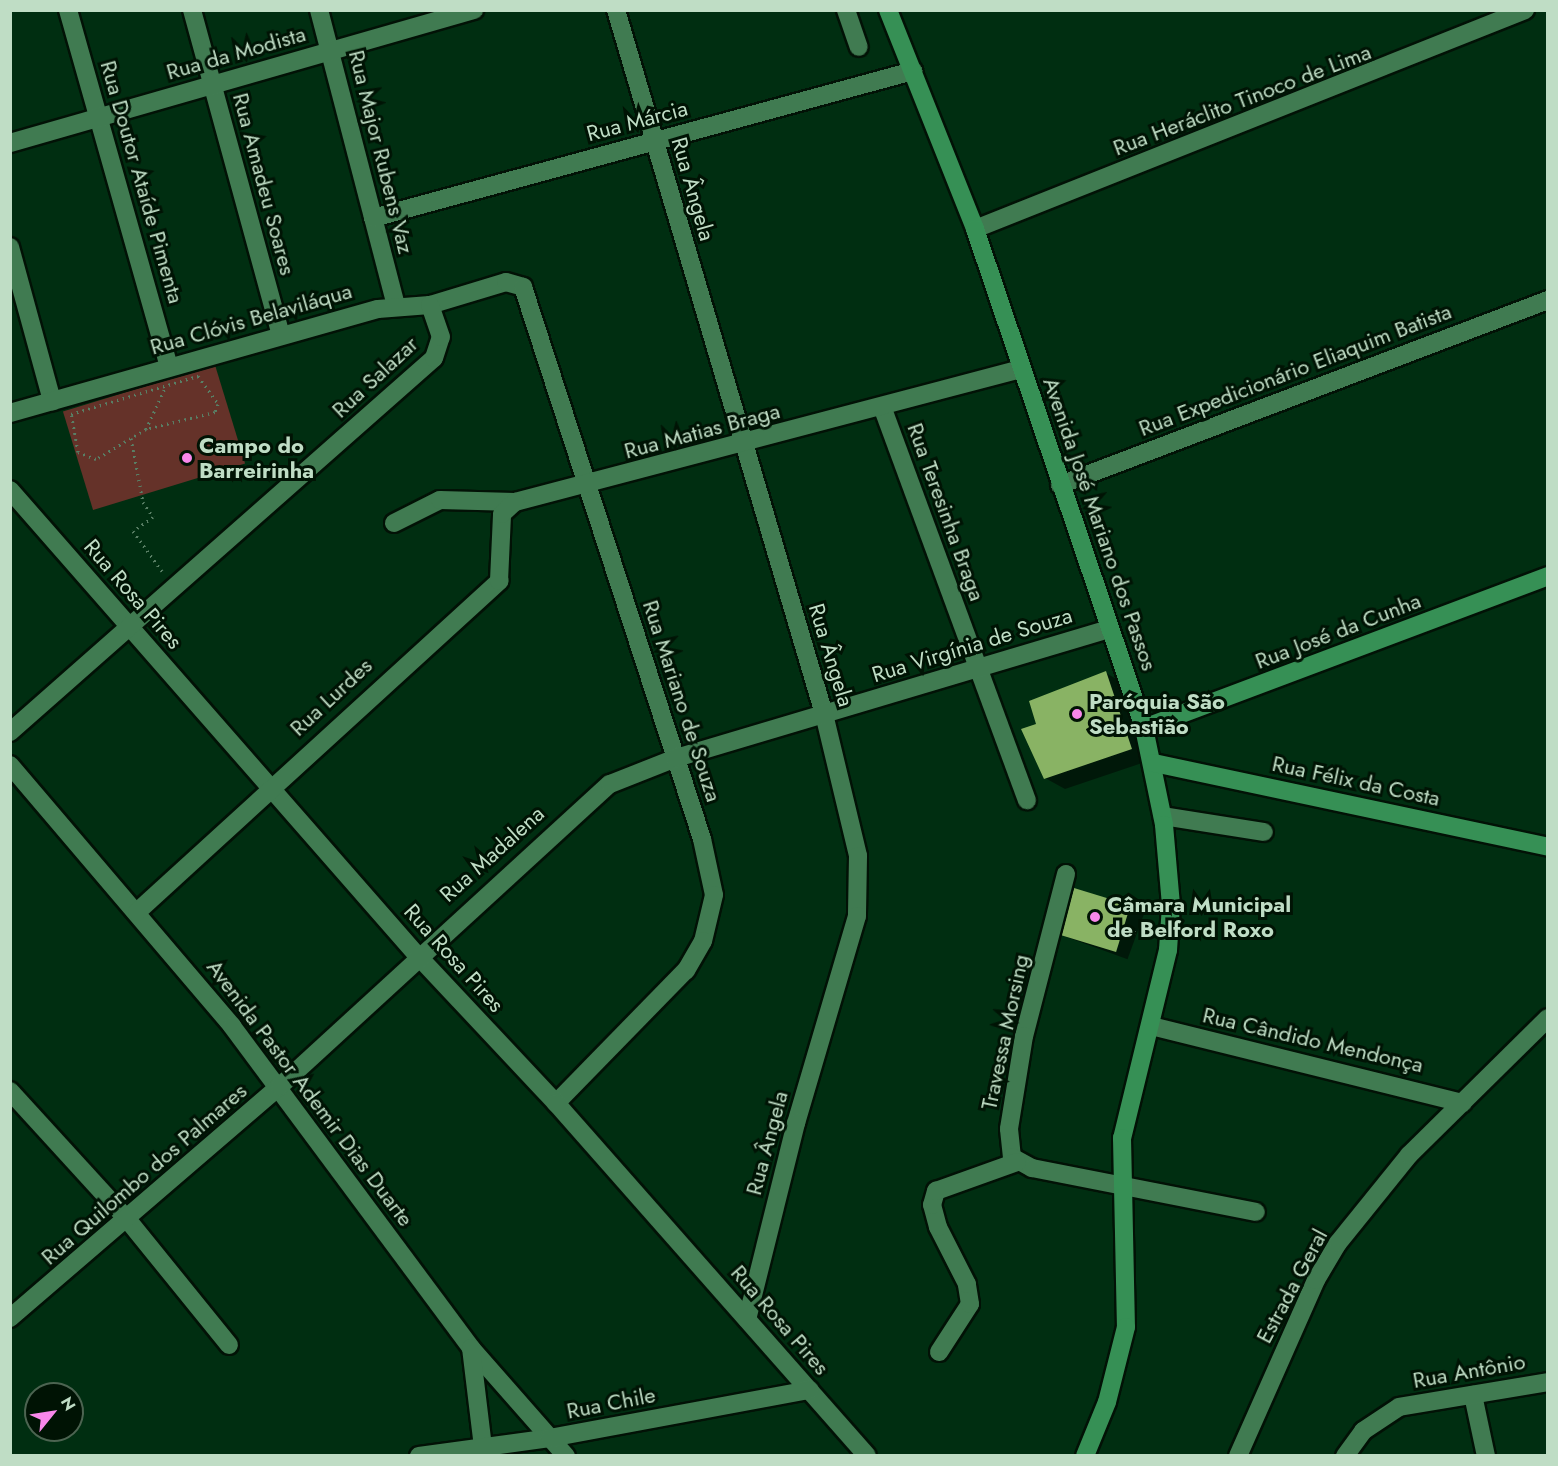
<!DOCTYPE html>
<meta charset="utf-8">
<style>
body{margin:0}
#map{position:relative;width:1558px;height:1466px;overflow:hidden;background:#002e11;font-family:Jost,sans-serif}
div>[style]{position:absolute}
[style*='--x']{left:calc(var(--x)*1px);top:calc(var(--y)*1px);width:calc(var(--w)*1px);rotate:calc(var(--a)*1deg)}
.green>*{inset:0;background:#653229;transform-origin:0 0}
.shadow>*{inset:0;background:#0007;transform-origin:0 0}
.building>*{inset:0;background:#89b364;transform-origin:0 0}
.path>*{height:3px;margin-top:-1.5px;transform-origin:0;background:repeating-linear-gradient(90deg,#597f65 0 1.5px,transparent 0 6px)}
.roads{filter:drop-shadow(2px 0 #021206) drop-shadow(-2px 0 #021206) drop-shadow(0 2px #021206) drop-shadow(0 -2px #021206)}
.minor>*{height:18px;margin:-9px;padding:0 9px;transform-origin:9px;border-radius:9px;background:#407b51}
.major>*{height:18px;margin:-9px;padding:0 9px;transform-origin:9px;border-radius:9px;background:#369055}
.dots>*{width:16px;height:16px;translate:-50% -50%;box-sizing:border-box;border:3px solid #001304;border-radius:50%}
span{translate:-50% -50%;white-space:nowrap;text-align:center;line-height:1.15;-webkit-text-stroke:6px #001304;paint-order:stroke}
.street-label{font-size:22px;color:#bfddc5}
.poi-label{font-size:22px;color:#bfddc5;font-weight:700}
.left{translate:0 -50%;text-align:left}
.frame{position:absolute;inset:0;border:12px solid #bfddc5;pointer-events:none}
.north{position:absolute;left:24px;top:1382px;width:60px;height:60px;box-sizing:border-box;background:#001304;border:2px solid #4c6451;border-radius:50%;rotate:60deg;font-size:16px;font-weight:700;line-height:24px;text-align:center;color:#bfddc5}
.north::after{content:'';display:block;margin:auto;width:21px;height:27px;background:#f888ea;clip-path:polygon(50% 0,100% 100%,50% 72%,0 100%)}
</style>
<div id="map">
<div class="green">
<i style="left:215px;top:365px;width:103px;height:159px;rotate:73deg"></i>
</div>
<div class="shadow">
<i style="clip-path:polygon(1106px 673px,1125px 684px,1151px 760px,1065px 789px,1045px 778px,1023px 730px,1038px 725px)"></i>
<i style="left:1075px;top:890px;width:73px;height:47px;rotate:20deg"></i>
</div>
<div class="building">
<i style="clip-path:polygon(1106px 671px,1132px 749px,1044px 779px,1021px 729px,1036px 724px,1029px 701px)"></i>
<i style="left:1074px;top:888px;width:59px;height:49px;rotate:17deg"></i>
</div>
<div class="path">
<i style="--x:198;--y:376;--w:34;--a:54"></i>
<i style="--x:218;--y:404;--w:9;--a:111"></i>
<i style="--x:215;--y:412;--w:71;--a:166.2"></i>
<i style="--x:146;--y:429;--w:58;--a:149"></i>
<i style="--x:96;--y:459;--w:19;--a:-159"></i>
<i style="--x:78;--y:452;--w:39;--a:-100"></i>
<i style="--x:71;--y:414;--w:133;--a:-16.7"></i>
<i style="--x:146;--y:429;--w:47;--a:-65.1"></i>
<i style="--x:131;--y:438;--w:65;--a:79.4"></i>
<i style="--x:143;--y:502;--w:18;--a:56"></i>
<i style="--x:153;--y:517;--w:24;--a:145"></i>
<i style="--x:133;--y:531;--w:53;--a:54.2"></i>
<i style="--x:1123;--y:929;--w:30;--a:14"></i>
</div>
<div class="roads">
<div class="minor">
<i style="--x:68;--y:10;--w:370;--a:74.2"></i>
<i style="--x:192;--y:10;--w:337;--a:74.7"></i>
<i style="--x:319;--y:10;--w:305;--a:75.4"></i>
<i style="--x:616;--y:10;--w:734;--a:73.54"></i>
<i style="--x:824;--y:714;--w:146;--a:76.5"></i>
<i style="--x:858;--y:856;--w:60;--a:91"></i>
<i style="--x:857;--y:916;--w:216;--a:106.4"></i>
<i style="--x:796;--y:1123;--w:202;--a:104"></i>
<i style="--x:846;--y:10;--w:39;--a:71"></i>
<i style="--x:10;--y:143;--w:483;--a:-16"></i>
<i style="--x:373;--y:218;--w:560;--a:-15.23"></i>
<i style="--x:975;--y:229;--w:592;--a:-21.71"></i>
<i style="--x:10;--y:247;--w:160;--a:74.7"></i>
<i style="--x:883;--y:409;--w:417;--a:69.8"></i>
<i style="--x:10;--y:413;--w:382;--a:-15.8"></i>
<i style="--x:378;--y:309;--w:52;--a:-4.4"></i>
<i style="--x:430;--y:305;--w:79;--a:-16.8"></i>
<i style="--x:506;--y:282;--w:18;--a:16"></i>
<i style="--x:523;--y:287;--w:580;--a:72.03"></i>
<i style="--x:702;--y:839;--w:57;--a:77.9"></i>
<i style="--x:714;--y:895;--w:47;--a:103.4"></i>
<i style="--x:703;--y:941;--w:34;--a:120"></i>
<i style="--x:686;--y:970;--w:186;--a:134.3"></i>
<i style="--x:1060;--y:485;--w:522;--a:-20.76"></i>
<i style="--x:10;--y:490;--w:618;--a:48.81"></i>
<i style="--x:417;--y:955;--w:203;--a:46.8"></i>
<i style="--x:556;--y:1103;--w:470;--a:48.6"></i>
<i style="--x:394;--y:523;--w:51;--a:-26.6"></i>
<i style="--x:440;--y:500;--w:75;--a:1.5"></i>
<i style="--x:515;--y:502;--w:523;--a:-14.73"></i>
<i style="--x:10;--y:732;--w:565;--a:-41.41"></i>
<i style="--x:434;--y:358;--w:22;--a:-72"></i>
<i style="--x:441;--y:337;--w:34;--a:-109"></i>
<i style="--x:10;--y:765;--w:343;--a:49.6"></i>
<i style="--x:232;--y:1026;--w:401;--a:53.4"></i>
<i style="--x:471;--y:1348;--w:144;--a:48.7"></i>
<i style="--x:1163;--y:816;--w:102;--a:9"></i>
<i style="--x:1066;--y:874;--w:167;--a:104.5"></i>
<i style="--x:1024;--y:1036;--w:94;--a:99.2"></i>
<i style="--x:1009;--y:1129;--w:28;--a:84"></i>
<i style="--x:1012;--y:1157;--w:23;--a:29"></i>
<i style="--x:1032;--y:1168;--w:228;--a:11.1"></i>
<i style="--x:137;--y:912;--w:491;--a:-42.4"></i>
<i style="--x:499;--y:581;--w:67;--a:-87.4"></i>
<i style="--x:502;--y:514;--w:18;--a:-43"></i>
<i style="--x:1151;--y:1026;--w:321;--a:13.9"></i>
<i style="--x:10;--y:1091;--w:173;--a:47.6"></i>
<i style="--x:127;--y:1219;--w:162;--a:51"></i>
<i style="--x:10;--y:1318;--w:356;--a:-40.7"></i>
<i style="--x:280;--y:1086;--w:447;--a:-42.5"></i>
<i style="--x:610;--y:784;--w:71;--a:-21.5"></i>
<i style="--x:676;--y:758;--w:452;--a:-16.6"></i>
<i style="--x:471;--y:1348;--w:109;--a:83.1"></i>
<i style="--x:939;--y:1352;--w:57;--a:-57.1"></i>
<i style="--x:970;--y:1304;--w:20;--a:-99"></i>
<i style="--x:967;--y:1284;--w:64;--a:-117"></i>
<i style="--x:938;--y:1227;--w:23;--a:-105"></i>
<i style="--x:932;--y:1205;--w:15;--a:-74"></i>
<i style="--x:936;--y:1191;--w:86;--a:-19.7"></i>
<i style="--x:1473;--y:1395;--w:62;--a:78"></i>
<i style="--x:419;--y:1456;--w:132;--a:-7.8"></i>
<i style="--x:550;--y:1438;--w:264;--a:-10.5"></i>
<i style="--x:1238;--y:1456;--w:193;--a:-66.1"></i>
<i style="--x:1316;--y:1280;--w:43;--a:-59.3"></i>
<i style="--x:1338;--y:1243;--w:113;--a:-51.1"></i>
<i style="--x:1409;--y:1155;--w:195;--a:-44.6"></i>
<i style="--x:1345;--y:1456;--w:31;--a:-54"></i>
<i style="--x:1363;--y:1431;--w:43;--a:-33.7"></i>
<i style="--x:1399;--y:1407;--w:151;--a:-9.5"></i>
</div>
<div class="major">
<i style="--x:888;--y:10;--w:236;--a:68.3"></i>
<i style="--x:975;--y:229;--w:527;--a:71.29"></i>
<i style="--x:1144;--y:728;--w:99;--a:78.3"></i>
<i style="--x:1164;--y:825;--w:80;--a:85"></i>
<i style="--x:1171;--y:905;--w:45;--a:93.8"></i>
<i style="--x:1168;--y:950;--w:194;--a:103.7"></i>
<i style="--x:1122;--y:1138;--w:189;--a:88.8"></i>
<i style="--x:1126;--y:1327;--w:77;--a:104.2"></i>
<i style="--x:1107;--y:1402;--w:58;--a:112.2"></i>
<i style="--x:1144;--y:728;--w:432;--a:-20.6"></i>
<i style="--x:1154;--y:763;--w:403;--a:12"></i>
</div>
</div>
<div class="dots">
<i style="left:187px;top:458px;background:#f888ea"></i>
<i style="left:1077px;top:714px;background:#f888ea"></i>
<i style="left:1095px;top:917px;background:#f888ea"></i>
</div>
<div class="street-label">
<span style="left:236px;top:53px;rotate:-16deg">Rua da Modista</span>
<span style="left:1242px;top:100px;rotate:-21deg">Rua Heráclito Tinoco de Lima</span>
<span style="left:637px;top:121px;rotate:-15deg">Rua Márcia</span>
<span style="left:381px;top:152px;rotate:76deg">Rua Major Rubens Vaz</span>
<span style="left:142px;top:182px;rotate:74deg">Rua Doutor Ataíde Pimenta</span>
<span style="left:264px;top:184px;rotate:75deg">Rua Amadeu Soares</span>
<span style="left:693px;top:189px;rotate:74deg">Rua Ângela</span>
<span style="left:251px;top:319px;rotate:-16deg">Rua Clóvis Belaviláqua</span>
<span style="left:1295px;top:370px;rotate:-21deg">Rua Expedicionário Eliaquim Batista</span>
<span style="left:375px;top:377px;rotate:-43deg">Rua Salazar</span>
<span style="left:702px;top:431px;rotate:-15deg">Rua Matias Braga</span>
<span style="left:946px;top:512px;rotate:70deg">Rua Teresinha Braga</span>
<span style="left:1100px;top:524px;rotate:71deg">Avenida José Mariano dos Passos</span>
<span style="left:133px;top:594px;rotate:49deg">Rua Rosa Pires</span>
<span style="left:1338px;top:631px;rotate:-21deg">Rua José da Cunha</span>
<span style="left:972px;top:645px;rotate:-17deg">Rua Virgínia de Souza</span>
<span style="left:831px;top:655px;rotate:73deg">Rua Ângela</span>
<span style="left:331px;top:697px;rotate:-43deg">Rua Lurdes</span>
<span style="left:682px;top:701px;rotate:72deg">Rua Mariano de Souza</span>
<span style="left:1356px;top:781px;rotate:12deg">Rua Félix da Costa</span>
<span style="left:492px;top:854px;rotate:-42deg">Rua Madalena</span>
<span style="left:454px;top:958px;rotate:48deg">Rua Rosa Pires</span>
<span style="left:1005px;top:1032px;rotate:-78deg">Travessa Morsing</span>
<span style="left:1313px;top:1040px;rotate:13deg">Rua Cândido Mendonça</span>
<span style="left:310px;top:1093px;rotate:53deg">Avenida Pastor Ademir Dias Duarte</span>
<span style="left:767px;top:1143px;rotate:-75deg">Rua Ângela</span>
<span style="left:144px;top:1174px;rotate:-41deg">Rua Quilombo dos Palmares</span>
<span style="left:1292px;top:1286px;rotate:-62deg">Estrada Geral</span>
<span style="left:780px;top:1320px;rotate:49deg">Rua Rosa Pires</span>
<span style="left:1469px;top:1371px;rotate:-10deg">Rua Antônio</span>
<span style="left:611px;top:1403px;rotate:-11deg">Rua Chile</span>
</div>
<div class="poi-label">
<span class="left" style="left:199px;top:458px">Campo do<br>Barreirinha</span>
<span class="left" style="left:1089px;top:714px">Paróquia São<br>Sebastião</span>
<span class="left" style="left:1107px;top:917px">Câmara Municipal<br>de Belford Roxo</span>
</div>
<div class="frame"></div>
<div class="north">N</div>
</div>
